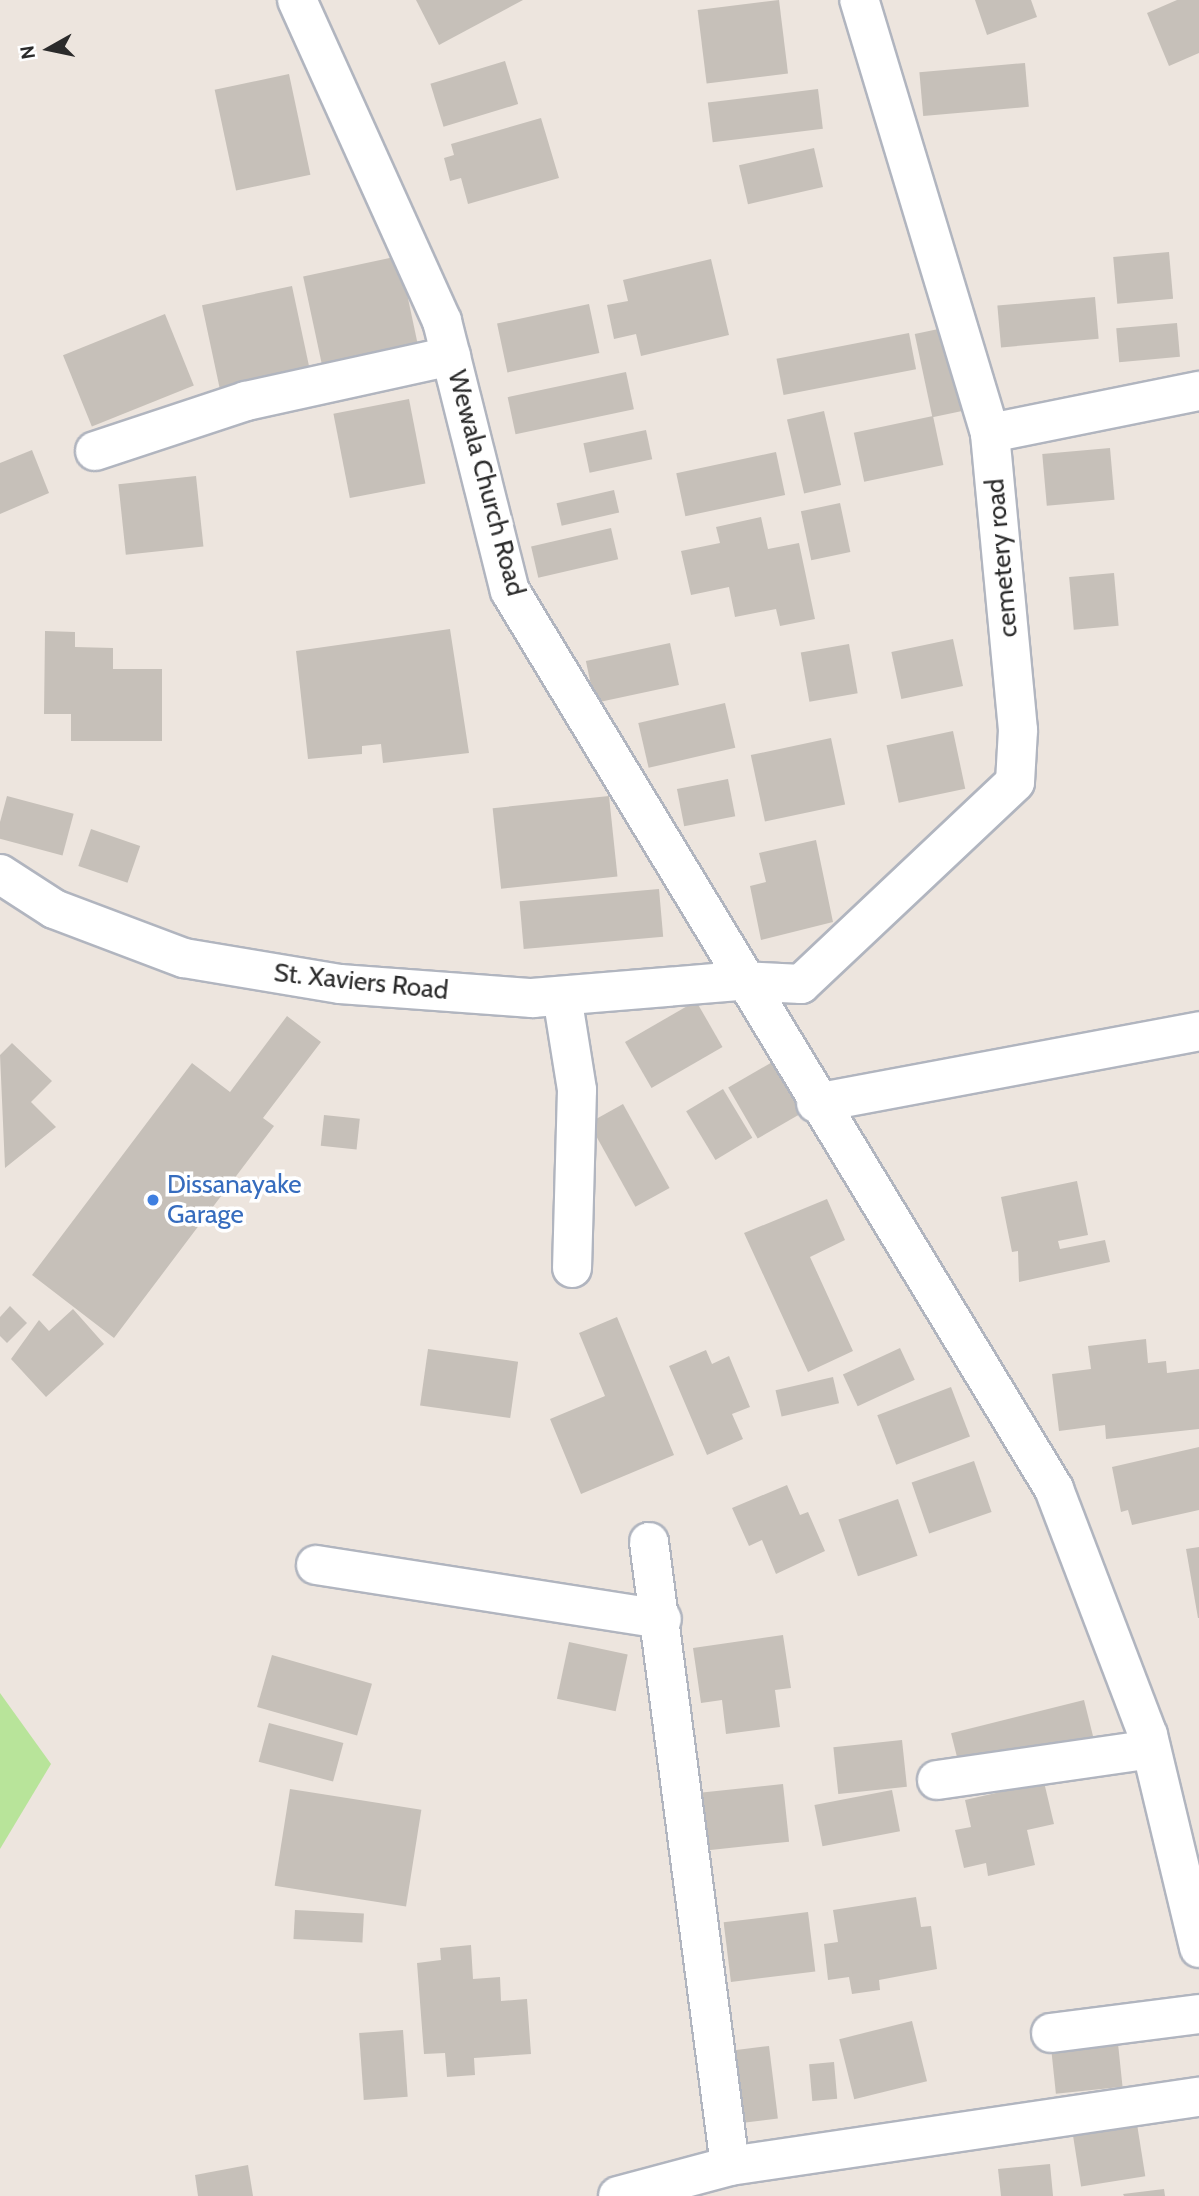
<!DOCTYPE html>
<style>
body{margin:0}
#map{position:relative;width:1199px;height:2196px;overflow:hidden;background:#ede5de;font-family:Cabin,sans-serif}
div>[style]{position:absolute}
[style*='--x']{left:calc(var(--x)*1px);top:calc(var(--y)*1px);width:calc(var(--w)*1px);rotate:calc(var(--a)*1deg)}
.green>*{inset:0;background:#b8e49a}
.building>*{inset:0;background:#c6c0b9;transform-origin:0 0}
.roads{filter:drop-shadow(2px 0 #b1b5bf) drop-shadow(-2px 0 #b1b5bf) drop-shadow(0 2px #b1b5bf) drop-shadow(0 -2px #b1b5bf)}
.minor>*{height:38px;margin:-19px;padding:0 19px;transform-origin:19px;border-radius:19px;background:#fff}
.dots>*{width:19px;height:19px;translate:-50% -50%;box-sizing:border-box;border:4px solid #fff;border-radius:50%}
span{translate:-50% -50%;white-space:nowrap;text-align:center;line-height:1.15;-webkit-text-stroke:7px #fff;paint-order:stroke}
.street-label{font-size:26px;color:#2b2b2b}
.shop-label{font-size:26px;color:#366cbe}
.left{translate:0 -50%;text-align:left}
.north{position:absolute;left:14px;top:14px;width:70px;height:70px;-webkit-text-stroke:5px #fff;paint-order:stroke;rotate:261deg;font-size:19px;font-weight:700;line-height:28px;text-align:center;color:#2b2b2b}
.north::after{content:'';display:block;margin:auto;width:24px;height:32px;background:#2b2b2b;clip-path:polygon(50% 0,100% 100%,50% 72%,0 100%)}
</style>
<div id="map">
<div class="green">
<i style="clip-path:polygon(0 1693px,51px 1764px,0 1849px)"></i>
</div>
<div class="building">
<i style="clip-path:polygon(416px 0,523px 0,439px 45px)"></i>
<i style="left:779px;top:0;width:74px;height:82px;rotate:83deg"></i>
<i style="clip-path:polygon(975px 0,1031px 0,1037px 17px,987px 35px)"></i>
<i style="clip-path:polygon(1177px 0,1199px 0,1199px 53px,1169px 66px,1147px 13px)"></i>
<i style="left:505px;top:61px;width:45px;height:78px;rotate:73deg"></i>
<i style="left:1025px;top:63px;width:44px;height:106px;rotate:85deg"></i>
<i style="left:289px;top:74px;width:103px;height:76px;rotate:78deg"></i>
<i style="left:818px;top:89px;width:40px;height:111px;rotate:83deg"></i>
<i style="clip-path:polygon(541px 118px,559px 178px,468px 204px,461px 178px,450px 181px,444px 158px,454px 155px,451px 144px)"></i>
<i style="left:814px;top:148px;width:40px;height:77px;rotate:77deg"></i>
<i style="left:1169px;top:252px;width:47px;height:56px;rotate:85deg"></i>
<i style="left:399px;top:256px;width:93px;height:98px;rotate:78deg"></i>
<i style="clip-path:polygon(711px 259px,729px 335px,641px 356px,636px 334px,614px 339px,607px 305px,628px 301px,623px 280px)"></i>
<i style="left:292px;top:286px;width:85px;height:92px;rotate:78deg"></i>
<i style="left:1095px;top:297px;width:42px;height:98px;rotate:85deg"></i>
<i style="left:589px;top:304px;width:50px;height:94px;rotate:78deg"></i>
<i style="left:165px;top:314px;width:77px;height:110px;rotate:68deg"></i>
<i style="left:1177px;top:323px;width:34px;height:61px;rotate:85deg"></i>
<i style="left:948px;top:327px;width:85px;height:34px;rotate:78deg"></i>
<i style="left:909px;top:333px;width:37px;height:135px;rotate:79deg"></i>
<i style="left:626px;top:372px;width:38px;height:121px;rotate:78deg"></i>
<i style="left:409px;top:399px;width:86px;height:77px;rotate:79deg"></i>
<i style="left:824px;top:411px;width:76px;height:38px;rotate:77deg"></i>
<i style="left:933px;top:416px;width:50px;height:81px;rotate:78deg"></i>
<i style="left:646px;top:430px;width:30px;height:64px;rotate:78deg"></i>
<i style="left:1110px;top:448px;width:52px;height:68px;rotate:85deg"></i>
<i style="clip-path:polygon(32px 450px,49px 493px,0 514px,0 463px)"></i>
<i style="left:776px;top:452px;width:44px;height:102px;rotate:78deg"></i>
<i style="left:196px;top:476px;width:71px;height:78px;rotate:84deg"></i>
<i style="left:614px;top:490px;width:23px;height:59px;rotate:77deg"></i>
<i style="left:840px;top:503px;width:50px;height:40px;rotate:78deg"></i>
<i style="clip-path:polygon(761px 517px,768px 549px,799px 543px,815px 619px,780px 626px,776px 609px,735px 617px,729px 587px,691px 595px,681px 551px,720px 543px,716px 527px)"></i>
<i style="left:611px;top:528px;width:32px;height:82px;rotate:77deg"></i>
<i style="left:1114px;top:573px;width:53px;height:45px;rotate:85deg"></i>
<i style="clip-path:polygon(450px 629px,469px 753px,383px 763px,381px 744px,362px 746px,362px 754px,308px 759px,296px 651px)"></i>
<i style="clip-path:polygon(45px 631px,75px 632px,75px 647px,113px 648px,113px 669px,162px 669px,162px 741px,71px 741px,71px 714px,44px 714px)"></i>
<i style="left:953px;top:639px;width:48px;height:63px;rotate:78deg"></i>
<i style="left:670px;top:643px;width:43px;height:86px;rotate:78deg"></i>
<i style="left:849px;top:644px;width:50px;height:49px;rotate:80deg"></i>
<i style="left:725px;top:703px;width:46px;height:89px;rotate:77deg"></i>
<i style="left:953px;top:731px;width:59px;height:68px;rotate:78deg"></i>
<i style="left:831px;top:738px;width:68px;height:82px;rotate:78deg"></i>
<i style="left:728px;top:779px;width:38px;height:52px;rotate:79deg"></i>
<i style="left:7px;top:796px;width:69px;height:43px;rotate:15deg"></i>
<i style="left:609px;top:796px;width:81px;height:117px;rotate:84deg"></i>
<i style="left:91px;top:829px;width:52px;height:39px;rotate:19deg"></i>
<i style="clip-path:polygon(816px 840px,833px 922px,761px 940px,750px 886px,766px 882px,759px 853px)"></i>
<i style="left:659px;top:889px;width:48px;height:140px;rotate:85deg"></i>
<i style="left:696px;top:1001px;width:53px;height:82px;rotate:60deg"></i>
<i style="clip-path:polygon(287px 1016px,321px 1042px,263px 1118px,274px 1126px,114px 1338px,32px 1275px,192px 1063px,230px 1092px)"></i>
<i style="clip-path:polygon(12px 1043px,52px 1081px,31px 1102px,56px 1127px,5px 1168px,0 1055px)"></i>
<i style="left:781px;top:1057px;width:59px;height:61px;rotate:60deg"></i>
<i style="left:723px;top:1089px;width:57px;height:43px;rotate:59deg"></i>
<i style="left:623px;top:1104px;width:96px;height:39px;rotate:61deg"></i>
<i style="left:324px;top:1115px;width:36px;height:31px;rotate:6deg"></i>
<i style="clip-path:polygon(1077px 1181px,1088px 1235px,1058px 1241px,1060px 1249px,1105px 1240px,1110px 1262px,1019px 1282px,1018px 1251px,1012px 1252px,1001px 1197px)"></i>
<i style="clip-path:polygon(827px 1199px,845px 1240px,810px 1257px,853px 1351px,808px 1372px,744px 1233px)"></i>
<i style="clip-path:polygon(10px 1306px,27px 1323px,7px 1343px,0 1336px,0 1317px)"></i>
<i style="clip-path:polygon(73px 1309px,104px 1344px,46px 1397px,11px 1359px,39px 1320px,49px 1331px)"></i>
<i style="clip-path:polygon(617px 1317px,674px 1455px,581px 1494px,550px 1419px,605px 1396px,579px 1333px)"></i>
<i style="clip-path:polygon(1146px 1339px,1148px 1363px,1166px 1361px,1167px 1373px,1199px 1369px,1199px 1429px,1106px 1439px,1105px 1425px,1059px 1431px,1052px 1374px,1091px 1369px,1088px 1346px)"></i>
<i style="left:900px;top:1348px;width:35px;height:63px;rotate:65deg"></i>
<i style="left:428px;top:1349px;width:91px;height:57px;rotate:8deg"></i>
<i style="clip-path:polygon(706px 1350px,712px 1364px,729px 1356px,750px 1407px,732px 1414px,743px 1439px,707px 1455px,669px 1366px)"></i>
<i style="left:833px;top:1377px;width:27px;height:59px;rotate:77deg"></i>
<i style="left:951px;top:1387px;width:53px;height:79px;rotate:69deg"></i>
<i style="clip-path:polygon(1199px 1447px,1199px 1510px,1132px 1525px,1128px 1510px,1121px 1512px,1112px 1467px)"></i>
<i style="left:974px;top:1461px;width:54px;height:66px;rotate:71deg"></i>
<i style="clip-path:polygon(787px 1485px,800px 1515px,808px 1512px,825px 1551px,776px 1574px,762px 1540px,749px 1546px,732px 1508px)"></i>
<i style="left:898px;top:1499px;width:60px;height:63px;rotate:71deg"></i>
<i style="clip-path:polygon(1199px 1547px,1199px 1618px,1198px 1618px,1186px 1549px)"></i>
<i style="clip-path:polygon(783px 1635px,791px 1688px,775px 1690px,780px 1727px,726px 1734px,722px 1700px,701px 1703px,693px 1648px)"></i>
<i style="left:569px;top:1642px;width:60px;height:58px;rotate:12deg"></i>
<i style="left:272px;top:1655px;width:104px;height:54px;rotate:16deg"></i>
<i style="left:1084px;top:1700px;width:38px;height:137px;rotate:76deg"></i>
<i style="left:269px;top:1723px;width:77px;height:40px;rotate:15deg"></i>
<i style="left:902px;top:1740px;width:47px;height:69px;rotate:84deg"></i>
<i style="clip-path:polygon(1044px 1782px,1054px 1824px,1027px 1830px,1035px 1865px,988px 1876px,986px 1863px,964px 1868px,955px 1830px,971px 1827px,965px 1800px)"></i>
<i style="left:783px;top:1784px;width:58px;height:86px;rotate:84deg"></i>
<i style="left:290px;top:1789px;width:133px;height:98px;rotate:9deg"></i>
<i style="left:892px;top:1790px;width:42px;height:79px;rotate:79deg"></i>
<i style="clip-path:polygon(916px 1897px,921px 1927px,931px 1926px,937px 1969px,879px 1980px,880px 1990px,852px 1994px,849px 1977px,828px 1980px,824px 1944px,838px 1942px,833px 1910px)"></i>
<i style="left:295px;top:1910px;width:69px;height:29px;rotate:3deg"></i>
<i style="left:808px;top:1912px;width:60px;height:85px;rotate:83deg"></i>
<i style="clip-path:polygon(471px 1945px,473px 1979px,500px 1977px,501px 2001px,527px 1999px,531px 2054px,474px 2058px,475px 2075px,447px 2077px,445px 2053px,424px 2054px,417px 1963px,441px 1960px,440px 1948px)"></i>
<i style="left:912px;top:2021px;width:62px;height:75px;rotate:76deg"></i>
<i style="left:403px;top:2030px;width:67px;height:44px;rotate:86deg"></i>
<i style="left:1117px;top:2034px;width:53px;height:67px;rotate:84deg"></i>
<i style="left:769px;top:2046px;width:73px;height:51px;rotate:83deg"></i>
<i style="left:834px;top:2062px;width:37px;height:25px;rotate:85deg"></i>
<i style="left:1137px;top:2124px;width:53px;height:65px;rotate:81deg"></i>
<i style="clip-path:polygon(1050px 2164px,1053px 2196px,1001px 2196px,998px 2169px)"></i>
<i style="clip-path:polygon(248px 2165px,253px 2196px,198px 2196px,195px 2175px)"></i>
<i style="clip-path:polygon(1164px 2189px,1165px 2196px,1124px 2196px,1123px 2194px)"></i>
</div>
<div class="roads">
<div class="minor">
<i style="--x:297;--y:0;--w:352;--a:65.7"></i>
<i style="--x:442;--y:321;--w:278;--a:75.9"></i>
<i style="--x:510;--y:591;--w:1050;--a:58.79"></i>
<i style="--x:1054;--y:1489;--w:263;--a:69.1"></i>
<i style="--x:1148;--y:1735;--w:219;--a:76.5"></i>
<i style="--x:990;--y:433;--w:213;--a:-11.4"></i>
<i style="--x:95;--y:451;--w:159;--a:-18.3"></i>
<i style="--x:246;--y:401;--w:210;--a:-12.4"></i>
<i style="--x:0;--y:874;--w:64;--a:32.9"></i>
<i style="--x:54;--y:909;--w:139;--a:20.7"></i>
<i style="--x:184;--y:958;--w:158;--a:9.5"></i>
<i style="--x:340;--y:984;--w:193;--a:4.2"></i>
<i style="--x:532;--y:998;--w:210;--a:-4.7"></i>
<i style="--x:741;--y:981;--w:60;--a:2.9"></i>
<i style="--x:801;--y:984;--w:294;--a:-43.3"></i>
<i style="--x:1015;--y:782;--w:52;--a:-86.7"></i>
<i style="--x:1018;--y:730;--w:298;--a:-95.4"></i>
<i style="--x:990;--y:433;--w:452;--a:-106.8"></i>
<i style="--x:562;--y:996;--w:95;--a:80.9"></i>
<i style="--x:577;--y:1090;--w:178;--a:91.6"></i>
<i style="--x:816;--y:1103;--w:390;--a:-10.6"></i>
<i style="--x:649;--y:1542;--w:629;--a:82.6"></i>
<i style="--x:730;--y:2166;--w:474;--a:-8.4"></i>
<i style="--x:316;--y:1565;--w:350;--a:8.9"></i>
<i style="--x:937;--y:1780;--w:216;--a:-8.2"></i>
<i style="--x:1051;--y:2033;--w:149;--a:-7.3"></i>
<i style="--x:618;--y:2196;--w:116;--a:-15"></i>
</div>
</div>
<div class="dots">
<i style="left:153px;top:1200px;background:#3f7fe0"></i>
</div>
<div class="street-label">
<span style="left:486px;top:483px;rotate:75deg">Wewala Church Road</span>
<span style="left:1002px;top:558px;rotate:-95deg">cemetery road</span>
<span style="left:361px;top:982px;rotate:6deg">St. Xaviers Road</span>
</div>
<div class="shop-label">
<span class="left" style="left:167px;top:1200px">Dissanayake<br>Garage</span>
</div>
<div class="north">N</div>
</div>
